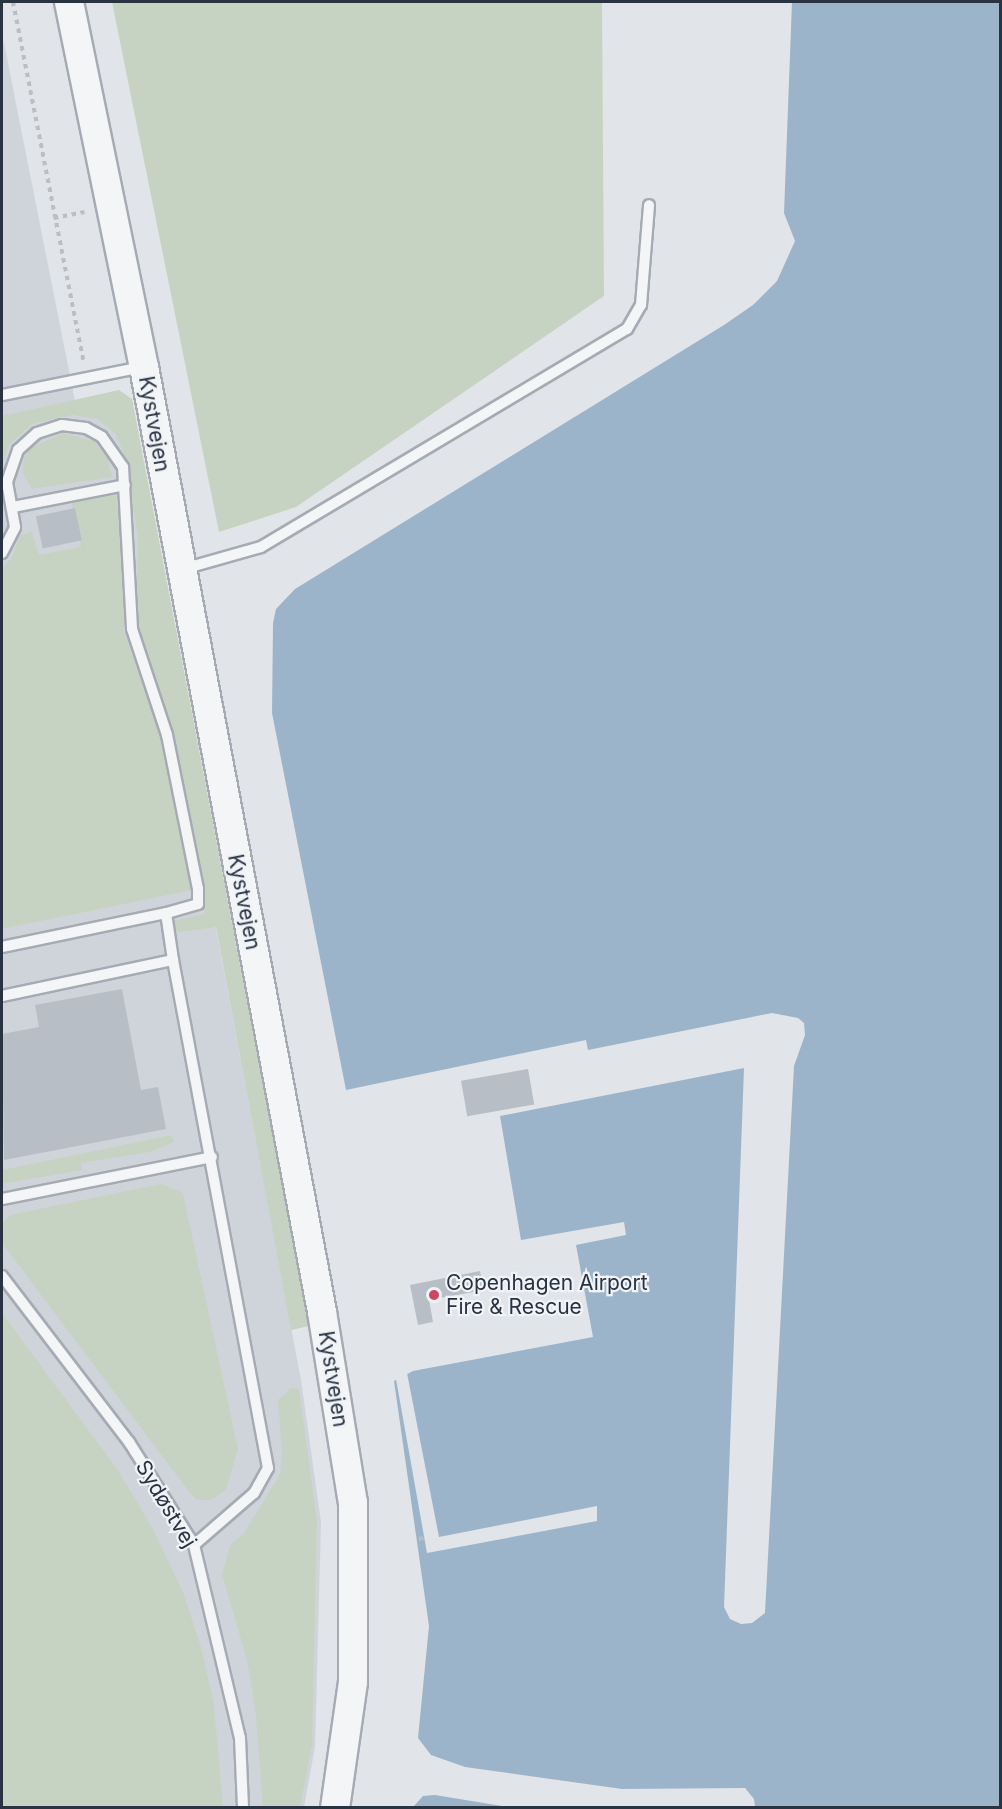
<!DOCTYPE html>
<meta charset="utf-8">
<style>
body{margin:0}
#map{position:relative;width:1002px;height:1809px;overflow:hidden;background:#e1e4e9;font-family:Inter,sans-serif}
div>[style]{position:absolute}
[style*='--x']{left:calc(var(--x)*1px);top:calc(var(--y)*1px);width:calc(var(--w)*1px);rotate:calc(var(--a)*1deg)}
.built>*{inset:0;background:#cfd4db}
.green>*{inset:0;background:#c7d3c2}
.water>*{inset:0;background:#9cb4c9}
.pier>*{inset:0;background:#e1e4e9}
.building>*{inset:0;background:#b8bec6;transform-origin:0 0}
.path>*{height:4px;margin-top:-2px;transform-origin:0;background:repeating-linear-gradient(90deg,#babfc4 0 4.5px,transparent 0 9px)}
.roads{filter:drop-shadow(2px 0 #a6abb3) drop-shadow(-2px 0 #a6abb3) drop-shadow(0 2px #a6abb3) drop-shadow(0 -2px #a6abb3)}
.service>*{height:10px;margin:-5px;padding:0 5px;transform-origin:5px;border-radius:5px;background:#f3f5f7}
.tertiary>*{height:28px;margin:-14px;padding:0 14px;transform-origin:14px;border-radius:14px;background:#f3f5f7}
.dots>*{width:16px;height:16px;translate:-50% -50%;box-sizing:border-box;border:3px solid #f0f3f7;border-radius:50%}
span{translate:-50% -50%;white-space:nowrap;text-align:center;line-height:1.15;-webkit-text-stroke:4.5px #f0f3f7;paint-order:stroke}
.street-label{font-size:21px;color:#293341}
.poi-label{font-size:21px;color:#293341}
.left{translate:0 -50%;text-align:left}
.frame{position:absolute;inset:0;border:3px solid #293341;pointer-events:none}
</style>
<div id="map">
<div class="built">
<i style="clip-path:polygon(2px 33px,75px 401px,115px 393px,301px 1380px,321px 1522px,315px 1747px,304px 1807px,2px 1807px)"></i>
</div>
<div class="green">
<i style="clip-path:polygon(112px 2px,602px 2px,604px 296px,296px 507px,219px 532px)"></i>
<i style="clip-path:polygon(119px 390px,132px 399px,309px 1326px,291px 1330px,216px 927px,173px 933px,171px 921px,205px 914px,171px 727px,136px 632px,138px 538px,124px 454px,115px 433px,97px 419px,72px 415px,32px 424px,9px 445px,2px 466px,2px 416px)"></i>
<i style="clip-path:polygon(63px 433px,94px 441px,108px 459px,112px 477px,32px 489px,22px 472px,24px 458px,31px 448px)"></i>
<i style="clip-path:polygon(116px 495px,124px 554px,124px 632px,162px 740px,192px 890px,2px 929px,2px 570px,13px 555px,20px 535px,32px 532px,39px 555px,81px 547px,71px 501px)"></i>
<i style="clip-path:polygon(172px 1135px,174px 1142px,150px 1152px,81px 1163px,82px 1170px,2px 1184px,2px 1170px)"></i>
<i style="clip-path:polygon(161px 1184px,183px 1193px,238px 1449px,226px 1490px,211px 1500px,197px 1500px,189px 1492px,2px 1243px,2px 1224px,10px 1215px)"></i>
<i style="clip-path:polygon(2px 1313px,118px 1470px,153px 1529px,183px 1592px,201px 1647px,214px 1704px,223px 1807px,2px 1807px)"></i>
<i style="clip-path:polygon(291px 1388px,299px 1389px,317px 1521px,312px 1745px,300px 1807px,263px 1807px,255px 1707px,247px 1660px,222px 1575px,230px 1545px,244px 1533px,280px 1474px,282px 1454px,278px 1400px)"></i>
</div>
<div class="water">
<i style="clip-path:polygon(792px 2px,1000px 2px,1000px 1807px,755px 1807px,754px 1799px,745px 1788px,622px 1789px,465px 1767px,431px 1755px,418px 1738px,429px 1626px,394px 1381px,413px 1371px,593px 1337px,576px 1245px,626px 1235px,624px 1222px,521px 1240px,500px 1116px,744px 1068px,724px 1607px,730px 1619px,741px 1624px,752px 1623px,765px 1613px,794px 1066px,805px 1035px,804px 1023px,798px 1018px,772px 1013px,588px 1050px,586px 1040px,346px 1090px,272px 713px,273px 623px,276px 609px,295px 589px,724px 325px,753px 305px,777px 281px,795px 241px,784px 213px)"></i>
<i style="clip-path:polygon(435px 1795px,508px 1807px,413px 1807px,423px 1796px)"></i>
</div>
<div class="pier">
<i style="clip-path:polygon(407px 1373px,439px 1537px,597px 1506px,597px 1521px,427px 1553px,396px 1379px)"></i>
</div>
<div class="building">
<i style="left:75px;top:508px;width:33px;height:40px;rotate:78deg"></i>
<i style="clip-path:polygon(122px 989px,141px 1090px,158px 1087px,166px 1129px,4px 1160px,2px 1034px,39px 1027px,35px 1005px)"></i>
<i style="left:528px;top:1069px;width:36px;height:68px;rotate:80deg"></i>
<i style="clip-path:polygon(480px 1271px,484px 1290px,429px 1300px,433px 1322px,418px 1325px,410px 1285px)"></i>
</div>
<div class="path">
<i style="--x:13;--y:2;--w:365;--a:78.9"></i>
<i style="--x:54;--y:218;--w:31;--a:-11"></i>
<i style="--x:419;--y:1539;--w:5;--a:-11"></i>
</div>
<div class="roads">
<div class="service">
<i style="--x:2;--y:395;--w:143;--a:-11.3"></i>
<i style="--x:13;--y:507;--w:114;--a:-11.1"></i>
<i style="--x:2;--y:553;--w:29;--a:-63"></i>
<i style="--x:15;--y:527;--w:46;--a:-100.1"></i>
<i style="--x:7;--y:482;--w:34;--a:-71"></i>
<i style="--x:18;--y:450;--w:25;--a:-42"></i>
<i style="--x:37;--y:433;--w:26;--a:-18"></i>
<i style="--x:62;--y:425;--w:24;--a:7"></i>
<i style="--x:86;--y:428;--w:18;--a:29"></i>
<i style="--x:102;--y:437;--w:37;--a:55"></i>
<i style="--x:123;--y:467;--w:162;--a:86.8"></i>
<i style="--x:132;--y:629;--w:112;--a:71.7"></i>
<i style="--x:167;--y:735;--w:157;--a:78.6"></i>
<i style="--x:198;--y:889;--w:15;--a:90"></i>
<i style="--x:198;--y:904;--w:33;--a:164"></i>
<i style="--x:183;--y:569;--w:81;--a:-15.8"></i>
<i style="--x:261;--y:547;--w:426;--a:-30.8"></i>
<i style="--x:627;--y:329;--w:28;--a:-60"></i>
<i style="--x:641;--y:305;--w:100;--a:-85.4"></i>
<i style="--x:2;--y:947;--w:167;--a:-11.7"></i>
<i style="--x:166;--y:913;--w:48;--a:81.5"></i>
<i style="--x:2;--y:996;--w:175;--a:-11.9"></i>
<i style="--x:173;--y:960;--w:517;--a:79.41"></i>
<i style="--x:268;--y:1468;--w:29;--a:119"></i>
<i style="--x:254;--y:1493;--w:79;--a:139.1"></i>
<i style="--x:2;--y:1199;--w:214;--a:-11.3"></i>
<i style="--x:2;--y:1276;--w:209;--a:52.6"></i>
<i style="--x:129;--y:1442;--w:122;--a:57.7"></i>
<i style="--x:194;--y:1545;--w:198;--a:76.6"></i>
<i style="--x:240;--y:1738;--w:70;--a:87.5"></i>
</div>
<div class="tertiary">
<i style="--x:69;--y:2;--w:373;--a:78.4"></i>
<i style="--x:144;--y:367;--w:962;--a:79.33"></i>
<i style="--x:322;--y:1312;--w:193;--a:80.8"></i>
<i style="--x:353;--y:1503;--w:179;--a:90"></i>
<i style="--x:353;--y:1682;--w:127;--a:98.1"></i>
</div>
</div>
<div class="dots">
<i style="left:434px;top:1295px;background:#cd4763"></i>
</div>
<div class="street-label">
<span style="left:154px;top:424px;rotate:80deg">Kystvejen</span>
<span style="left:244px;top:902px;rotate:79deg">Kystvejen</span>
<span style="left:333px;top:1379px;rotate:81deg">Kystvejen</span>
<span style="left:166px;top:1504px;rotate:59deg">Sydøstvej</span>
</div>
<div class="poi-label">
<span class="left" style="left:446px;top:1295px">Copenhagen Airport<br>Fire &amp; Rescue</span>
</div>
<div class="frame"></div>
</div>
